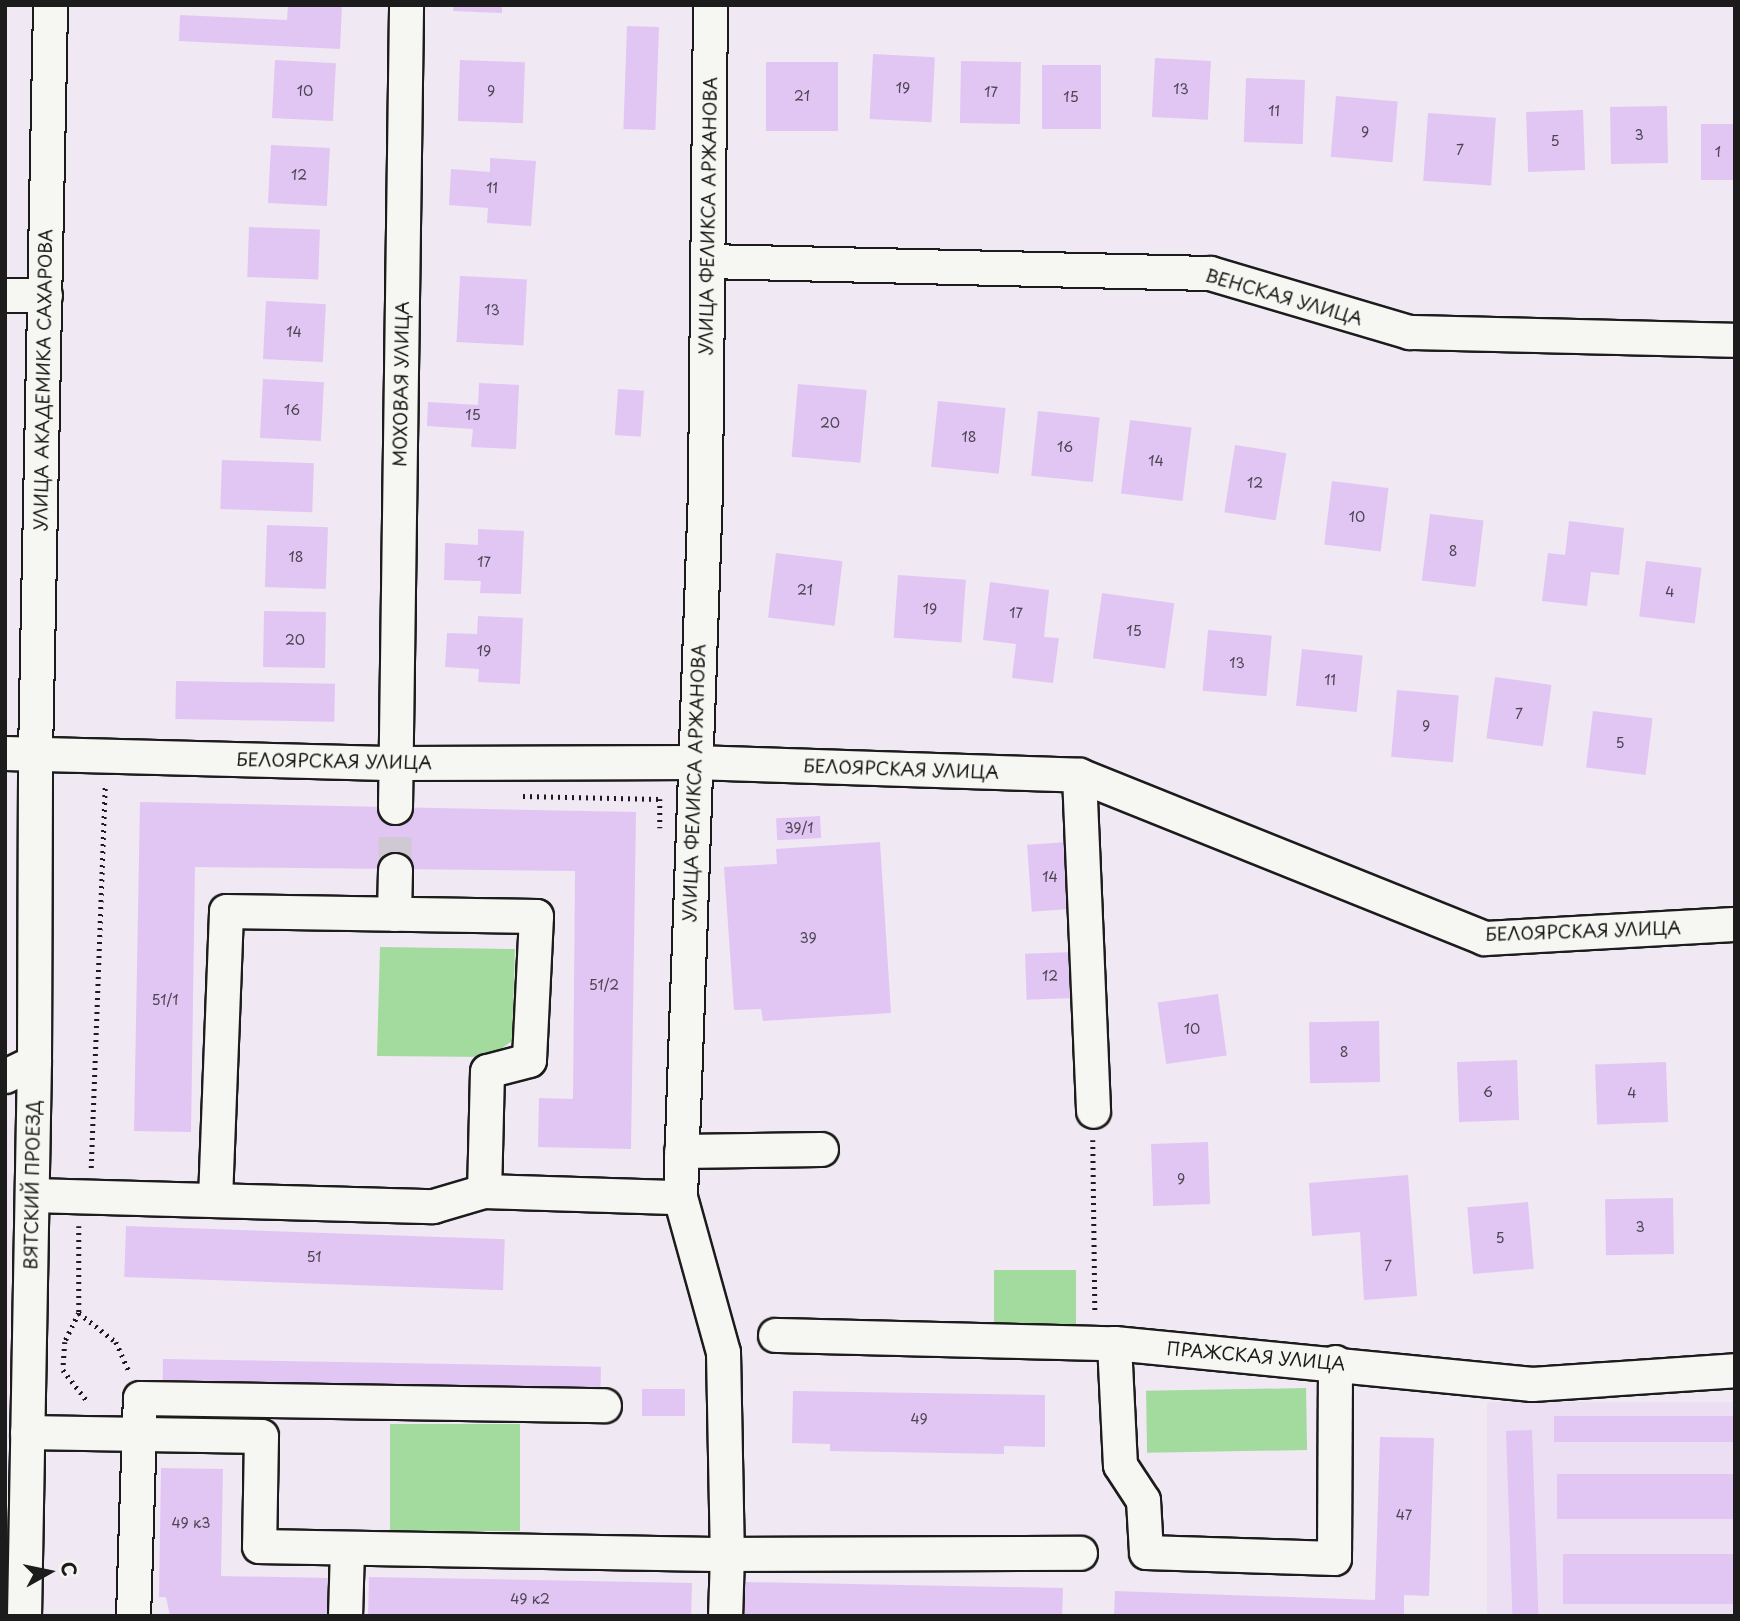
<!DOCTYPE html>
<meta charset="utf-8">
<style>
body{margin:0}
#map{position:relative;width:1740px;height:1621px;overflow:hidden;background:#f0e8f3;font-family:"Playpen Sans",sans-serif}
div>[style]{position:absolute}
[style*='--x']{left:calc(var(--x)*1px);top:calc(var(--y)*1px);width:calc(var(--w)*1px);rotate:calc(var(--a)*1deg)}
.built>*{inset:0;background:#ecdef3;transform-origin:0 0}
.green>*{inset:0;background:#a3db9f;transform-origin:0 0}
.building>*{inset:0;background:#e1c6f4;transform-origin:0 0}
.minor-tunnel>*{height:33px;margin-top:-16.5px;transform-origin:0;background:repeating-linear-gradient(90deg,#d0c9d3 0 33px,transparent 0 50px)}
.path>*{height:4.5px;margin-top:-2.25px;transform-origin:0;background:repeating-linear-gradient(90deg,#1c1c1c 0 2px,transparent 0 7px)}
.roads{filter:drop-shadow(2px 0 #1c1c1c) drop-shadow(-2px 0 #1c1c1c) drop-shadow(0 2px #1c1c1c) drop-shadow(0 -2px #1c1c1c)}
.minor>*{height:33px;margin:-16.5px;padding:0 16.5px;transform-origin:16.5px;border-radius:16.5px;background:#f6f6f2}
span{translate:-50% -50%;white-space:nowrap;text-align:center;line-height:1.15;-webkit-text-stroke:5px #f6f6f2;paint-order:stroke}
.number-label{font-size:14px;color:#4d4652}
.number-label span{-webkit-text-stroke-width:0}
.street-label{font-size:18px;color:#1c1c1c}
.frame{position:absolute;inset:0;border:7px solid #1c1c1c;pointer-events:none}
.north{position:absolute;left:14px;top:1537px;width:70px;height:70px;-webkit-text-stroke:5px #f6f6f2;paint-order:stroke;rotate:81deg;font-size:19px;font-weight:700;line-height:28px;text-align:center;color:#1c1c1c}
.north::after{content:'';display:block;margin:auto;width:24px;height:32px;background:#1c1c1c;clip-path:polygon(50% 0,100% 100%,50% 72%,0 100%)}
</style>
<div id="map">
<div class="built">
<i style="left:1735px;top:1402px;width:214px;height:248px;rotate:90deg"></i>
</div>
<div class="green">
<i style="clip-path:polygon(380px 947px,515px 949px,512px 1041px,489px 1057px,377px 1056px)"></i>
<i style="left:994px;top:1270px;width:82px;height:56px"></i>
<i style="left:1306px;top:1388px;width:62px;height:160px;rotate:89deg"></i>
<i style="left:390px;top:1424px;width:130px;height:107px"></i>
</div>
<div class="building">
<i style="clip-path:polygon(288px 5px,342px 5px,340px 49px,179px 41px,180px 15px,287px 20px)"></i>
<i style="clip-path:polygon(454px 5px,502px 5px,502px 13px,453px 11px)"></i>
<i style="left:627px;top:26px;width:32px;height:103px;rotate:2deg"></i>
<i style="left:873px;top:54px;width:62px;height:65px;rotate:3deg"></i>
<i style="left:1155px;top:58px;width:56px;height:59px;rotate:3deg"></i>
<i style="left:275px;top:60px;width:61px;height:58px;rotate:3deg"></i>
<i style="left:460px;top:60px;width:65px;height:61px;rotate:2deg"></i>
<i style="left:961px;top:61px;width:60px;height:62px;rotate:1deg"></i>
<i style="left:766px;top:62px;width:72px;height:69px"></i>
<i style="left:1042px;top:65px;width:59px;height:64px"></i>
<i style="left:1246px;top:78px;width:59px;height:64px;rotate:2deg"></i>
<i style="left:1336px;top:96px;width:62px;height:61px;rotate:5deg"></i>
<i style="left:1667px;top:106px;width:57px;height:57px;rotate:89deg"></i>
<i style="left:1583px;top:110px;width:60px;height:57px;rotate:88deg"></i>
<i style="left:1428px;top:113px;width:68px;height:68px;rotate:4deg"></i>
<i style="left:1735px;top:124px;width:56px;height:34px;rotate:90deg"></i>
<i style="left:271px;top:145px;width:59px;height:58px;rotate:3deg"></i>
<i style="clip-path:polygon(490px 158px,536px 161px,531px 226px,487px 223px,488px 208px,449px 205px,451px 169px,490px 172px)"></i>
<i style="left:249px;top:227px;width:71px;height:50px;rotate:2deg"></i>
<i style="left:460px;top:276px;width:67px;height:66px;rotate:3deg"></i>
<i style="left:266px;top:301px;width:60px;height:58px;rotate:3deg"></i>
<i style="left:263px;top:379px;width:61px;height:59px;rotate:3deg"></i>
<i style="clip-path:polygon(479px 383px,519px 385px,516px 449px,471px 447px,473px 429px,427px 426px,428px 402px,478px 405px)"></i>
<i style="left:798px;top:384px;width:69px;height:73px;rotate:5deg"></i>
<i style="left:618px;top:389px;width:26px;height:46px;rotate:4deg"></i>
<i style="left:938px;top:401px;width:68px;height:66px;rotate:6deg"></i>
<i style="left:1038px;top:411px;width:62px;height:65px;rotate:6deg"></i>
<i style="left:1130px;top:420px;width:62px;height:74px;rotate:7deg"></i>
<i style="left:1235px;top:445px;width:52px;height:68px;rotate:9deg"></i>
<i style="left:222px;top:460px;width:92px;height:49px;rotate:2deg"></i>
<i style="left:1332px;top:481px;width:57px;height:64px;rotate:7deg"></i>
<i style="left:1430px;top:514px;width:54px;height:67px;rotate:7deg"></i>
<i style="clip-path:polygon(1569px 521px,1624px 528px,1619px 575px,1591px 572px,1587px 606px,1542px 601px,1548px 553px,1565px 555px)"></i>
<i style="left:267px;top:525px;width:61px;height:62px;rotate:2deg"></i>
<i style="clip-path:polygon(478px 529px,524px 531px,521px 594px,480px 593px,481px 581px,444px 580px,445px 543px,478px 545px)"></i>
<i style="left:776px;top:553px;width:67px;height:65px;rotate:7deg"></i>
<i style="left:1646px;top:561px;width:56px;height:56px;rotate:7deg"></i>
<i style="left:898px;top:575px;width:68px;height:63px;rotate:4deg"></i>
<i style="clip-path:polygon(990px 582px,1049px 590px,1044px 637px,1059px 638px,1053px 683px,1012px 678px,1016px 644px,983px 640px)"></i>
<i style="left:1102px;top:593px;width:73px;height:66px;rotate:8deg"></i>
<i style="left:264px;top:611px;width:62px;height:56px;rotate:1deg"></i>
<i style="clip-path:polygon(478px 616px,523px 618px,520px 684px,478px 682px,479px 669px,445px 667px,447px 633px,477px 634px)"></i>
<i style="left:1208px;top:630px;width:64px;height:61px;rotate:5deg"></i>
<i style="left:1302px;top:649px;width:61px;height:57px;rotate:6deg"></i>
<i style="left:1495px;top:677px;width:57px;height:62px;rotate:8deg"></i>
<i style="left:176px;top:681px;width:159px;height:38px;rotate:1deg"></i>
<i style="left:1397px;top:690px;width:62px;height:67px;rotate:5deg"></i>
<i style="left:1593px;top:711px;width:60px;height:57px;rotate:7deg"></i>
<i style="clip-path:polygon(140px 802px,636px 812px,631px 1149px,538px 1147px,539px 1098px,573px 1099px,575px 871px,195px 867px,191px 1132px,134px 1131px)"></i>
<i style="left:820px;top:816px;width:22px;height:44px;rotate:87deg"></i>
<i style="clip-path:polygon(880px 842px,891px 1013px,763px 1021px,761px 1009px,734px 1010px,724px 867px,777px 864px,776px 849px)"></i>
<i style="left:1068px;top:842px;width:67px;height:41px;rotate:86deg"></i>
<i style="left:1074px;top:952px;width:46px;height:49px;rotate:88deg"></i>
<i style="left:1218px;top:994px;width:62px;height:61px;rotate:82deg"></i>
<i style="left:1379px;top:1021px;width:61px;height:70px;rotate:89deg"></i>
<i style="left:1517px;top:1060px;width:60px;height:60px;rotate:88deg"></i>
<i style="left:1666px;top:1062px;width:60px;height:71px;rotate:88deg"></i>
<i style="left:1208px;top:1142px;width:62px;height:57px;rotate:88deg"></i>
<i style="clip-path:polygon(1408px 1175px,1417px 1296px,1364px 1300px,1360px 1232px,1312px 1236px,1309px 1183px)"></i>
<i style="left:1673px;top:1198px;width:56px;height:68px;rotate:89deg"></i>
<i style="left:1528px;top:1202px;width:67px;height:61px;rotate:85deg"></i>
<i style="left:126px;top:1226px;width:379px;height:51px;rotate:2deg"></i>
<i style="left:163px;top:1359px;width:438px;height:30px;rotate:1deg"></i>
<i style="left:642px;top:1389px;width:43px;height:27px"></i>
<i style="clip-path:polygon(793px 1391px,1045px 1395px,1045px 1447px,1004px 1446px,1004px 1454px,830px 1451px,830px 1444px,792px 1443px)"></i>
<i style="left:1735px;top:1416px;width:26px;height:181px;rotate:90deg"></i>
<i style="left:1532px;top:1430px;width:186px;height:26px;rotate:88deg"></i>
<i style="clip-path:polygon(1380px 1437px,1434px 1438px,1429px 1596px,1404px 1595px,1404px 1616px,1114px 1616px,1115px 1591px,1375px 1600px)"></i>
<i style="clip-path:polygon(161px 1468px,223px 1469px,221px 1576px,330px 1578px,329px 1616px,170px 1616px,166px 1597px,159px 1597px)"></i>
<i style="left:1735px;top:1474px;width:45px;height:178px;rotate:90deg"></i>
<i style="left:1735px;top:1554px;width:50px;height:172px;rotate:90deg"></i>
<i style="clip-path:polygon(369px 1577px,692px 1583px,691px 1616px,368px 1616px)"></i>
<i style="clip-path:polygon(744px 1582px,1063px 1588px,1062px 1616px,743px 1616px)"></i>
</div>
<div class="minor-tunnel">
<i style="--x:395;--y:870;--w:63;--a:-90"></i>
</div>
<div class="path">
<i style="--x:523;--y:796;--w:137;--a:1.3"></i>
<i style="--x:660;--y:799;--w:29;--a:90"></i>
<i style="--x:1093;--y:1140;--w:174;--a:89.3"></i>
<i style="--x:91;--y:1168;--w:381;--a:-87.9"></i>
<i style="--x:79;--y:1226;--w:87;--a:90"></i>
<i style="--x:79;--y:1313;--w:47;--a:38.1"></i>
<i style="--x:116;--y:1342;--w:32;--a:66"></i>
<i style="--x:79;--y:1313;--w:32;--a:116"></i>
<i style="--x:65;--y:1342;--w:28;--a:94"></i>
<i style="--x:63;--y:1370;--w:41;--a:52"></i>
</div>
<div class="roads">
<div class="minor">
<i style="--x:710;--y:5;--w:486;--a:90.6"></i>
<i style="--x:705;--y:491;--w:706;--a:92.03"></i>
<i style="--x:680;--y:1197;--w:161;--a:74.5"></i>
<i style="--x:723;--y:1352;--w:202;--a:88.9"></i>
<i style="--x:727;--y:1554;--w:353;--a:-0.2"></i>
<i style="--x:707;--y:261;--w:503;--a:1.37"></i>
<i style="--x:1210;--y:273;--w:208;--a:16.5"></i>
<i style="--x:1409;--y:332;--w:326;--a:1.4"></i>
<i style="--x:5;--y:295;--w:40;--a:0"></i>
<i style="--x:5;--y:753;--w:391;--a:1.5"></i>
<i style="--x:396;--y:763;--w:299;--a:-0.2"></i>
<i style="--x:695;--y:762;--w:384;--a:1.9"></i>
<i style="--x:1079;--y:775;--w:437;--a:21.9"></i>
<i style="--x:1484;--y:938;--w:251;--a:-3.2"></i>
<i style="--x:1079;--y:775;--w:336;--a:87.6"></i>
<i style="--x:395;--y:807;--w:802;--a:-89.21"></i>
<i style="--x:394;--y:914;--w:44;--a:-88.7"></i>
<i style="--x:5;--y:1076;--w:32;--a:-26"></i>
<i style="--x:681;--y:1151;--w:140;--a:-0.8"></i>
<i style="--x:32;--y:1195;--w:401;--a:1.6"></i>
<i style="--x:433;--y:1206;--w:53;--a:-16.4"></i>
<i style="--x:215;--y:1199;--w:288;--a:-87.8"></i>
<i style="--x:226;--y:911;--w:310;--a:0.9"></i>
<i style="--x:536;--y:916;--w:144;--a:92.8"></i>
<i style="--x:529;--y:1060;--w:43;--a:165.3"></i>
<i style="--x:487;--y:1071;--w:120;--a:91.4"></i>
<i style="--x:484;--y:1191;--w:196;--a:1.8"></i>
<i style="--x:775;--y:1335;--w:339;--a:1.4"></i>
<i style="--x:1114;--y:1343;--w:420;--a:5.6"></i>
<i style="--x:1532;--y:1384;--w:203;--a:-3.9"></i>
<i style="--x:1114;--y:1343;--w:122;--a:87.2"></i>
<i style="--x:1120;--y:1465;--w:42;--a:56.7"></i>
<i style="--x:1143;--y:1500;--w:52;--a:86.7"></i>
<i style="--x:1146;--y:1552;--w:188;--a:1.8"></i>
<i style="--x:1334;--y:1558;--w:196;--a:-89.7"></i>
<i style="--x:27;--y:1432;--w:234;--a:1"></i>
<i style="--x:261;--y:1436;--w:110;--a:91"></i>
<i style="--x:259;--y:1546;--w:468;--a:1"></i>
<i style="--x:727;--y:1554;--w:62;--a:91.8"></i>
<i style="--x:24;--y:1616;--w:554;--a:-88.97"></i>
<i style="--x:34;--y:1062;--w:308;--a:-89.8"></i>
<i style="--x:35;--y:754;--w:749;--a:-88.85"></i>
<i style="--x:133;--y:1616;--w:218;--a:-88.2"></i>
<i style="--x:140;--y:1398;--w:464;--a:0.9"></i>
<i style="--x:345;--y:1616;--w:67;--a:-88.3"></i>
</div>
</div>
<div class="number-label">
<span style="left:903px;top:88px">19</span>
<span style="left:1181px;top:89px">13</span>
<span style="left:305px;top:91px">10</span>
<span style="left:491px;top:91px">9</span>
<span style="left:991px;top:92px">17</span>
<span style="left:802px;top:96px">21</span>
<span style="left:1071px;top:97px">15</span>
<span style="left:1274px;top:111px">11</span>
<span style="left:1365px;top:132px">9</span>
<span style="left:1639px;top:135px">3</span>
<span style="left:1555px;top:141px">5</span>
<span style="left:1460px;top:150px">7</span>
<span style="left:1718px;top:152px">1</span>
<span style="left:299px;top:175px">12</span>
<span style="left:492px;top:188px">11</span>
<span style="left:492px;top:310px">13</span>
<span style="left:294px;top:332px">14</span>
<span style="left:292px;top:410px">16</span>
<span style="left:473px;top:415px">15</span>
<span style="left:830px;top:423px">20</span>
<span style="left:969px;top:437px">18</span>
<span style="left:1065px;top:447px">16</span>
<span style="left:1156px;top:461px">14</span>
<span style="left:1255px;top:483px">12</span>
<span style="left:1357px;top:517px">10</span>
<span style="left:1453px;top:551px">8</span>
<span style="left:296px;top:557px">18</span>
<span style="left:484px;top:562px">17</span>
<span style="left:805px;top:590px">21</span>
<span style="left:1670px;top:592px">4</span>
<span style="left:930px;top:609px">19</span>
<span style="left:1016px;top:613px">17</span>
<span style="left:1134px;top:631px">15</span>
<span style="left:295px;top:640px">20</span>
<span style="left:484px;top:651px">19</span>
<span style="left:1237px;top:663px">13</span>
<span style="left:1330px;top:680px">11</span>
<span style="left:1519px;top:714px">7</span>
<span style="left:1426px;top:726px">9</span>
<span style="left:1620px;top:743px">5</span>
<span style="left:799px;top:828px">39/1</span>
<span style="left:1050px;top:877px">14</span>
<span style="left:808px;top:938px">39</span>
<span style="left:1050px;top:976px">12</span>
<span style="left:604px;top:985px">51/2</span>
<span style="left:165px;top:1000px">51/1</span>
<span style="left:1192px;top:1029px">10</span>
<span style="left:1344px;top:1052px">8</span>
<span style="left:1488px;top:1092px">6</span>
<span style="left:1632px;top:1093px">4</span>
<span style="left:1181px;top:1179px">9</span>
<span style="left:1640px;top:1227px">3</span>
<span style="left:1500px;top:1238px">5</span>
<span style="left:314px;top:1257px">51</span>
<span style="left:1388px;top:1266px">7</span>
<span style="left:919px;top:1419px">49</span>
<span style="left:1404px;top:1515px">47</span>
<span style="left:191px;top:1523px">49 к3</span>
<span style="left:530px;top:1599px">49 к2</span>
</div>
<div class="street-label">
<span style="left:708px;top:216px;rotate:-89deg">УЛИЦА ФЕЛИКСА АРЖАНОВА</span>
<span style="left:1284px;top:297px;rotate:16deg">ВЕНСКАЯ УЛИЦА</span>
<span style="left:43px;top:380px;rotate:-89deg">УЛИЦА АКАДЕМИКА САХАРОВА</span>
<span style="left:401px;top:384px;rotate:-89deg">МОХОВАЯ УЛИЦА</span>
<span style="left:334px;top:761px;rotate:1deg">БЕЛОЯРСКАЯ УЛИЦА</span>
<span style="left:901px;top:769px;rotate:2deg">БЕЛОЯРСКАЯ УЛИЦА</span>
<span style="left:694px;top:783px;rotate:-88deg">УЛИЦА ФЕЛИКСА АРЖАНОВА</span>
<span style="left:1583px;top:931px;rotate:-2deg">БЕЛОЯРСКАЯ УЛИЦА</span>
<span style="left:32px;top:1185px;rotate:-89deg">ВЯТСКИЙ ПРОЕЗД</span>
<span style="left:1256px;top:1356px;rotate:5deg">ПРАЖСКАЯ УЛИЦА</span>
</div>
<div class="frame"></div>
<div class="north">С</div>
</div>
